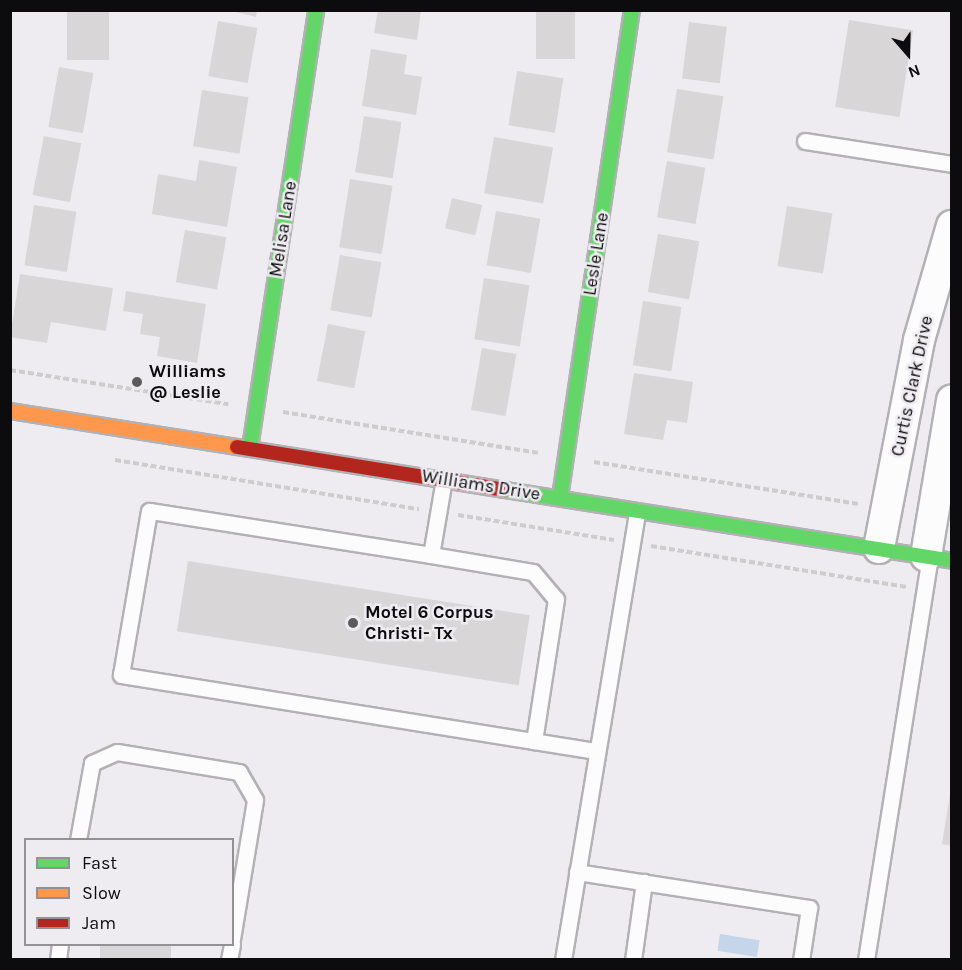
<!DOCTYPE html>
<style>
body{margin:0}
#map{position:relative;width:962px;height:970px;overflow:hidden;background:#eeecf0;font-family:Karla,sans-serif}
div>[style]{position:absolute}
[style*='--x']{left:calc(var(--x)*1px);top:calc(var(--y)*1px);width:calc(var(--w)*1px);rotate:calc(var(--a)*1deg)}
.water>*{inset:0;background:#c5d6ea;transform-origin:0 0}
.building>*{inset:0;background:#d8d6d6;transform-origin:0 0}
.path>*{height:4px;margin-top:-2px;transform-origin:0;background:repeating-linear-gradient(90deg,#cecdce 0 6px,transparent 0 9px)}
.roads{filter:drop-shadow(2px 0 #b2b1b4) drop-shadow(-2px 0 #b2b1b4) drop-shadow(0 2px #b2b1b4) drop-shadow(0 -2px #b2b1b4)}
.lane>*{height:15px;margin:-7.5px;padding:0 7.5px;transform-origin:7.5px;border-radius:7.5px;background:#fcfcfd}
.street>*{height:30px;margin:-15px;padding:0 15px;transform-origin:15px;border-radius:15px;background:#fcfcfd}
.fast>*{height:14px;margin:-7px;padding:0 7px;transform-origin:7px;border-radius:7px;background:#63d668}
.slow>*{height:14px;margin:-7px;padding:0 7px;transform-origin:7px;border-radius:7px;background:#ff974d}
.jam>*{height:14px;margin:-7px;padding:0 7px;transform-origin:7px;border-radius:7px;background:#b3261e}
.dots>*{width:16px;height:16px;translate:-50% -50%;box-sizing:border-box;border:3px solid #eeebf1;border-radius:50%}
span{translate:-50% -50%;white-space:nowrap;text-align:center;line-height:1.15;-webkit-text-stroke:5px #eeebf1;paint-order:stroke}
.street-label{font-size:18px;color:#0c0b0d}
.poi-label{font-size:18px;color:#0c0b0d;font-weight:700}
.left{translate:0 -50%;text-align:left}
.frame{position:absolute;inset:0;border:12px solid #0c0b0d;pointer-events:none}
.legend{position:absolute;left:24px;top:838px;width:210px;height:108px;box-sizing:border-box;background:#eeebf1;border:2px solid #949196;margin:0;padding:8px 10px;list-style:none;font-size:18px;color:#0c0b0d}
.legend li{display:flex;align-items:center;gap:12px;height:30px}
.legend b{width:30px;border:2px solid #949196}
.north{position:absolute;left:878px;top:24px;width:60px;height:60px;-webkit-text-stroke:4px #eeebf1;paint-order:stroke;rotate:160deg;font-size:16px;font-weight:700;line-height:24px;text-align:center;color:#0c0b0d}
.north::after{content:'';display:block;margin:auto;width:21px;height:27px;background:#0c0b0d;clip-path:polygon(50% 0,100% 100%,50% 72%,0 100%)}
</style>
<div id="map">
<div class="water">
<i style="left:720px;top:934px;width:40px;height:17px;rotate:9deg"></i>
</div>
<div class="building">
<i style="left:67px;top:10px;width:42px;height:50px"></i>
<i style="clip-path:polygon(228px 10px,257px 10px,256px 17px)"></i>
<i style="clip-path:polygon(378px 10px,421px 10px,417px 40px,374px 33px)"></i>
<i style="left:536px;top:10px;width:39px;height:49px"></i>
<i style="left:849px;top:20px;width:65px;height:88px;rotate:9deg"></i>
<i style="left:218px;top:21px;width:40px;height:56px;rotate:10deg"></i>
<i style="left:689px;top:22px;width:38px;height:57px;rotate:7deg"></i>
<i style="clip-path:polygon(371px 49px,407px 55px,404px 74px,422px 77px,416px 115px,362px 106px)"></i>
<i style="left:59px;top:67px;width:35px;height:61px;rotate:10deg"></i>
<i style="left:517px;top:71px;width:47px;height:55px;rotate:9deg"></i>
<i style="left:677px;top:89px;width:47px;height:64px;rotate:9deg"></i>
<i style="left:202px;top:90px;width:47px;height:57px;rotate:9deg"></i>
<i style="left:364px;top:116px;width:38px;height:57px;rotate:9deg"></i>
<i style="left:44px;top:136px;width:38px;height:60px;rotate:11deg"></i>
<i style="left:494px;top:137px;width:60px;height:57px;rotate:10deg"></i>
<i style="clip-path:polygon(199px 160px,237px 167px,227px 227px,152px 214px,158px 174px,196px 181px)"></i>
<i style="left:667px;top:161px;width:39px;height:57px;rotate:10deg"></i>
<i style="left:350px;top:179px;width:43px;height:69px;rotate:9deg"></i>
<i style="left:452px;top:198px;width:31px;height:31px;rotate:13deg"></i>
<i style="left:34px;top:205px;width:43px;height:61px;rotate:9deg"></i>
<i style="left:787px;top:206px;width:46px;height:61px;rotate:9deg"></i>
<i style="left:496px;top:211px;width:45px;height:55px;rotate:10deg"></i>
<i style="left:185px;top:230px;width:42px;height:53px;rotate:10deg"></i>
<i style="left:658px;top:234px;width:42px;height:59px;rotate:10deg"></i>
<i style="left:340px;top:255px;width:42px;height:56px;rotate:10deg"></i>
<i style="clip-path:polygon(20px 274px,113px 288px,106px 331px,51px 322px,47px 343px,10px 337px)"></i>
<i style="left:484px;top:278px;width:46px;height:62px;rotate:9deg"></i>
<i style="clip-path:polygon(126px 291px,206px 304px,197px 363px,157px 356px,160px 337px,140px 334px,143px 314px,123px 311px)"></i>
<i style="left:643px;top:301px;width:39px;height:65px;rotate:9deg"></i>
<i style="left:328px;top:324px;width:38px;height:58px;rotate:11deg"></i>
<i style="left:482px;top:348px;width:35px;height:63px;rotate:10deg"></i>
<i style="clip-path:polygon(634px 373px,693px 382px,687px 423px,667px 420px,663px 440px,624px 434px)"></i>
<i style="left:188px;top:561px;width:346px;height:71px;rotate:9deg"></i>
<i style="clip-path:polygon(950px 794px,952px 794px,952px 846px,942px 844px)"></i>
<i style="left:100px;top:944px;width:71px;height:16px"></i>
</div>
<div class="path">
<i style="--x:10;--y:370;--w:221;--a:8.9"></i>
<i style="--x:283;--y:412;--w:259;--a:9.1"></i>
<i style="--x:115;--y:460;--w:308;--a:9.2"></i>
<i style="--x:594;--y:462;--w:268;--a:9"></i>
<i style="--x:458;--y:515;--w:158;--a:9.1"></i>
<i style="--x:651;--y:546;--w:259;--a:9.1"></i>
</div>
<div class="roads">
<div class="lane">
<i style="--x:805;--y:141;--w:149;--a:8.9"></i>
<i style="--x:444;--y:479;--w:77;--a:99.7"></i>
<i style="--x:431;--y:555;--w:285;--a:-171.1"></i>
<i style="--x:149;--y:511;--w:166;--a:99.7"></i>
<i style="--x:121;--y:675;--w:482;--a:9.1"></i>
<i style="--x:431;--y:555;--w:103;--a:9.5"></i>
<i style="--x:533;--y:572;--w:35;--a:50"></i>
<i style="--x:556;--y:599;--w:144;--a:98.8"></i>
<i style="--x:78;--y:840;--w:78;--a:-79.7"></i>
<i style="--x:92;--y:763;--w:27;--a:-24"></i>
<i style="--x:117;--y:752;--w:124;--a:9.3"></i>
<i style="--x:239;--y:772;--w:32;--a:60"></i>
<i style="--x:255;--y:800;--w:141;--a:99.4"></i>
<i style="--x:577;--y:872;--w:235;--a:8.8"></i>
<i style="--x:809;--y:908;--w:53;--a:98.7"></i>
<i style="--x:58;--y:960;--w:16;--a:-83"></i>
<i style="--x:229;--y:960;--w:16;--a:-79"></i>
<i style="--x:563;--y:960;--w:455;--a:-80.6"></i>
<i style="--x:633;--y:960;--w:79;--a:-82"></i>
<i style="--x:866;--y:960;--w:408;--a:-81"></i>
</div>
<div class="street">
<i style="--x:879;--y:548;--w:212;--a:-79.1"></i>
<i style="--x:919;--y:340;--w:119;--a:-73.9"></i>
<i style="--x:926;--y:556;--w:158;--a:-80.5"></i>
</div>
<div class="fast">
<i style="--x:250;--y:448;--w:443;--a:-81.4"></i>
<i style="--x:505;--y:490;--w:453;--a:9"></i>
<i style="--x:560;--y:497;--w:492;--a:-81.6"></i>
</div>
<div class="slow">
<i style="--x:10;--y:411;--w:230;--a:9"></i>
</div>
<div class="jam">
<i style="--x:237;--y:447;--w:271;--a:9.1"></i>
</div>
</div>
<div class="dots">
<i style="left:137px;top:382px;background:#5b5a5c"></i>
<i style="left:353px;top:623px;background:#5b5a5c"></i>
</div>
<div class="street-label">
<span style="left:283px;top:229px;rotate:-81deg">Melisa Lane</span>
<span style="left:596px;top:254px;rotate:-81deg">Lesle Lane</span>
<span style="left:912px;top:386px;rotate:-78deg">Curtis Clark Drive</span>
<span style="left:481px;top:485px;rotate:9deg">Williams Drive</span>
</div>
<div class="poi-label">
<span class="left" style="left:149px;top:382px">Williams<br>@ Leslie</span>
<span class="left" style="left:365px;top:623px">Motel 6 Corpus<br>Christi- Tx</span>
</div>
<div class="frame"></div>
<ul class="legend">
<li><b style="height:8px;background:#63d668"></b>Fast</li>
<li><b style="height:8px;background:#ff974d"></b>Slow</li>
<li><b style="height:8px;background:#b3261e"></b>Jam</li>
</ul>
<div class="north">N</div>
</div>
